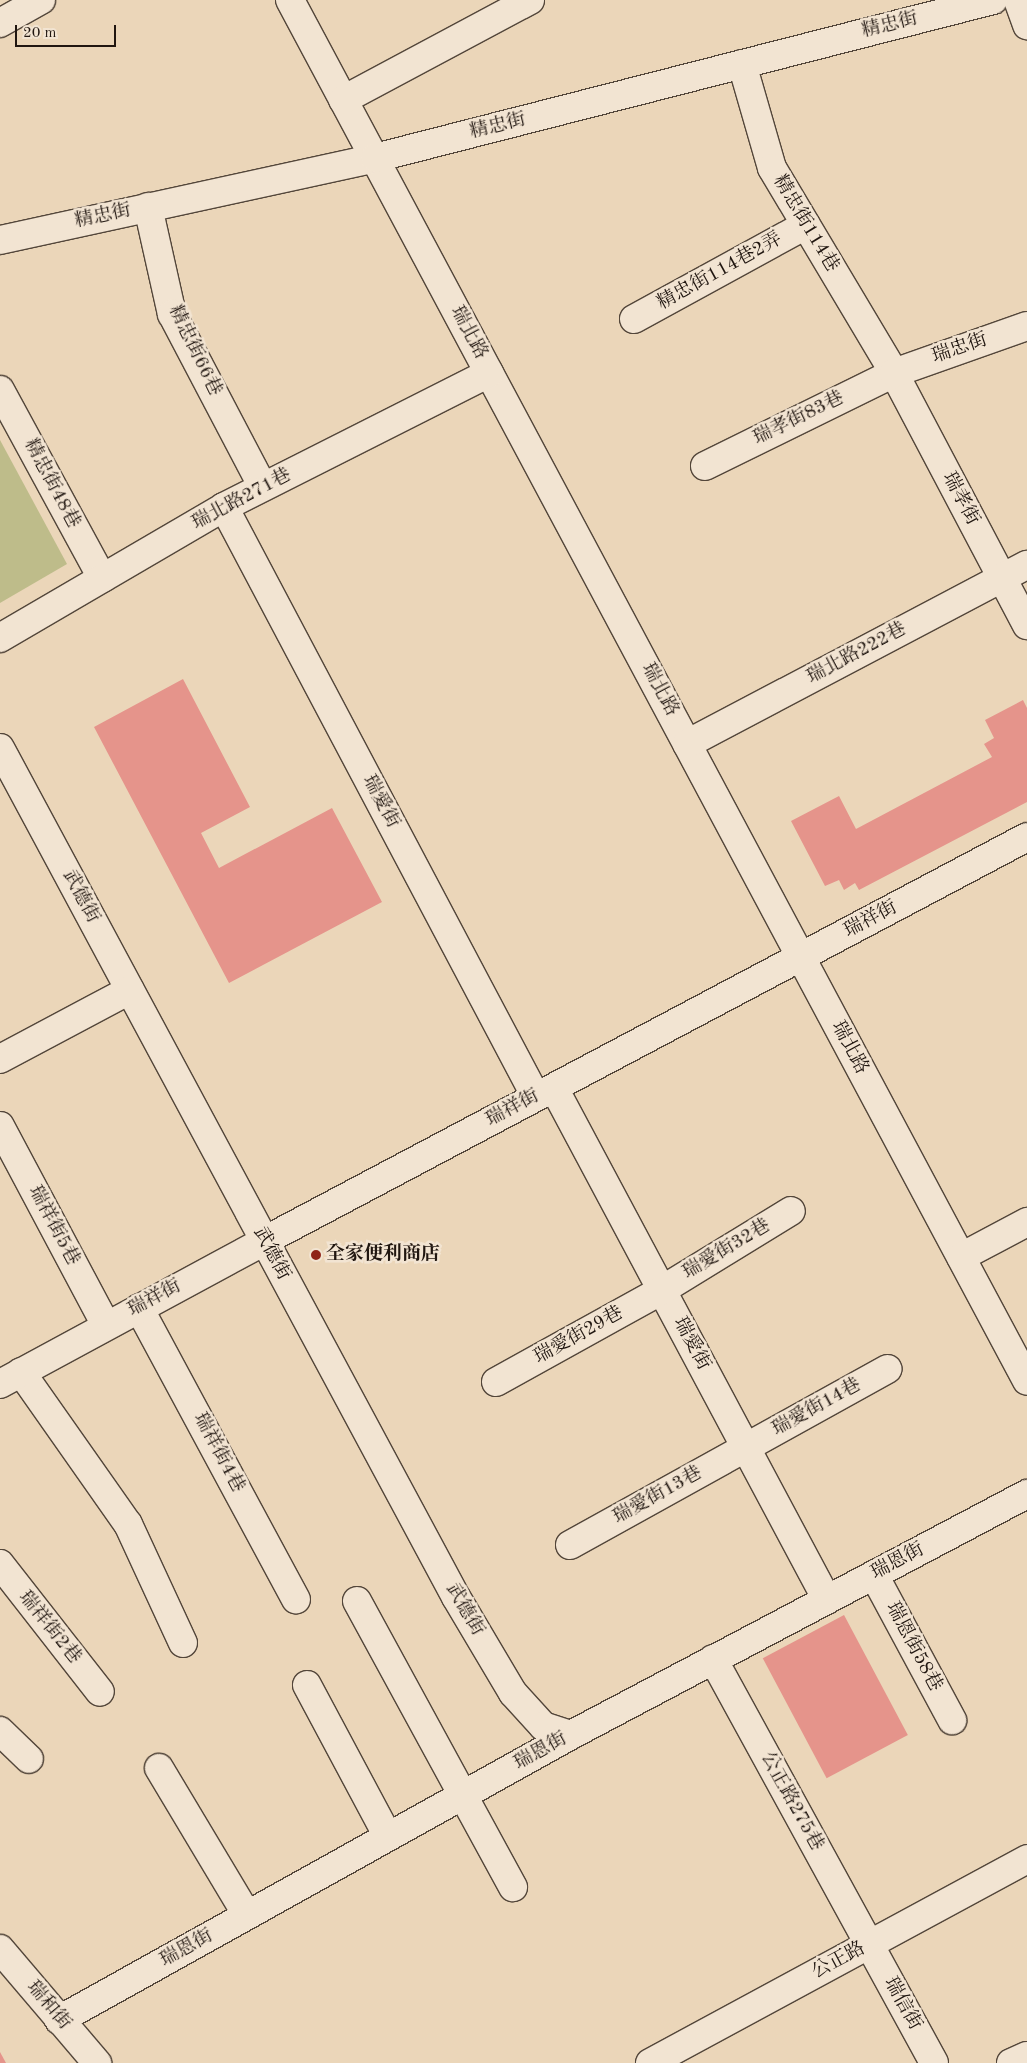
<!DOCTYPE html>
<meta charset="utf-8">
<style>
body{margin:0}
#map{position:relative;width:1027px;height:2063px;overflow:hidden;background:#ebd6b9;font-family:"Old Standard TT","Noto Serif TC",serif}
div>[style]{position:absolute}
[style*='--x']{left:calc(var(--x)*1px);top:calc(var(--y)*1px);width:calc(var(--w)*1px);rotate:calc(var(--a)*1deg)}
.green>*{inset:0;background:#bebc8a}
.building>*{inset:0;background:#e5948b;transform-origin:0 0}
.roads{filter:drop-shadow(1px 0 #53463a) drop-shadow(-1px 0 #53463a) drop-shadow(0 1px #53463a) drop-shadow(0 -1px #53463a)}
.street>*{height:28px;margin:-14px;padding:0 14px;transform-origin:14px;border-radius:14px;background:#f2e4d2}
.dots>*{width:14px;height:14px;translate:-50% -50%;box-sizing:border-box;border:2px solid #f2e4d2;border-radius:50%}
span{translate:-50% -50%;white-space:nowrap;text-align:center;line-height:1.15;-webkit-text-stroke:5px #f2e4d2;paint-order:stroke}
.street-label{font-size:19px;color:#201610}
.poi-label{font-size:19px;color:#201610;font-weight:700}
.left{translate:0 -50%;text-align:left}
.scale{position:absolute;left:15px;top:25px;width:101px;height:22px;box-sizing:border-box;border:2px solid #201610;border-top:0;padding-left:6px;font-size:15px;line-height:18px;white-space:nowrap;color:#201610;-webkit-text-stroke:4px #f2e4d2;paint-order:stroke}
</style>
<div id="map">
<div class="green">
<i style="clip-path:polygon(0 440px,67px 564px,0 603px)"></i>
</div>
<div class="building">
<i style="clip-path:polygon(183px 679px,250px 807px,201px 833px,219px 868px,332px 808px,382px 902px,229px 983px,94px 727px)"></i>
<i style="clip-path:polygon(1023px 700px,1027px 708px,1027px 802px,859px 890px,855px 883px,844px 890px,839px 880px,825px 886px,791px 821px,839px 796px,856px 829px,992px 757px,984px 744px,994px 738px,985px 720px)"></i>
<i style="left:844px;top:1615px;width:136px;height:92px;rotate:62deg"></i>
<i style="clip-path:polygon(0 2052px,6px 2063px,0 2063px)"></i>
</div>
<div class="roads">
<div class="street">
<i style="--x:290;--y:0;--w:1565;--a:61.91"></i>
<i style="--x:1018;--y:0;--w:27;--a:70"></i>
<i style="--x:0;--y:23;--w:47;--a:-29.3"></i>
<i style="--x:742;--y:64;--w:108;--a:73.9"></i>
<i style="--x:772;--y:168;--w:239;--a:59.2"></i>
<i style="--x:894;--y:373;--w:285;--a:62.2"></i>
<i style="--x:343;--y:100;--w:212;--a:-28.1"></i>
<i style="--x:148;--y:207;--w:110;--a:77.4"></i>
<i style="--x:172;--y:314;--w:195;--a:62.3"></i>
<i style="--x:0;--y:240;--w:384;--a:-12.3"></i>
<i style="--x:375;--y:158;--w:638;--a:-14.34"></i>
<i style="--x:634;--y:319;--w:196;--a:-28.7"></i>
<i style="--x:0;--y:390;--w:214;--a:61.5"></i>
<i style="--x:705;--y:466;--w:211;--a:-26.2"></i>
<i style="--x:894;--y:373;--w:141;--a:-19.5"></i>
<i style="--x:224;--y:507;--w:667;--a:62.13"></i>
<i style="--x:0;--y:638;--w:259;--a:-30.3"></i>
<i style="--x:224;--y:507;--w:297;--a:-26.8"></i>
<i style="--x:687;--y:744;--w:384;--a:-27.8"></i>
<i style="--x:0;--y:748;--w:964;--a:61.76"></i>
<i style="--x:456;--y:1597;--w:112;--a:59.3"></i>
<i style="--x:513;--y:1693;--w:45;--a:47.7"></i>
<i style="--x:543;--y:1726;--w:29;--a:18"></i>
<i style="--x:0;--y:1059;--w:147;--a:-28"></i>
<i style="--x:554;--y:1088;--w:580;--a:61.93"></i>
<i style="--x:0;--y:1126;--w:225;--a:62"></i>
<i style="--x:961;--y:1257;--w:75;--a:-27.9"></i>
<i style="--x:139;--y:1308;--w:331;--a:61.7"></i>
<i style="--x:21;--y:1372;--w:186;--a:54.9"></i>
<i style="--x:128;--y:1524;--w:131;--a:65.2"></i>
<i style="--x:496;--y:1382;--w:190;--a:-29"></i>
<i style="--x:662;--y:1290;--w:151;--a:-31.5"></i>
<i style="--x:0;--y:1384;--w:300;--a:-28.4"></i>
<i style="--x:264;--y:1241;--w:863;--a:-27.9"></i>
<i style="--x:570;--y:1545;--w:363;--a:-29"></i>
<i style="--x:0;--y:1564;--w:162;--a:52"></i>
<i style="--x:874;--y:1575;--w:165;--a:61.7"></i>
<i style="--x:357;--y:1601;--w:326;--a:61.4"></i>
<i style="--x:713;--y:1659;--w:460;--a:61.3"></i>
<i style="--x:307;--y:1685;--w:172;--a:61.9"></i>
<i style="--x:0;--y:1731;--w:40;--a:44"></i>
<i style="--x:159;--y:1768;--w:171;--a:59.1"></i>
<i style="--x:0;--y:1949;--w:150;--a:49.6"></i>
<i style="--x:59;--y:2020;--w:586;--a:-29.1"></i>
<i style="--x:571;--y:1735;--w:516;--a:-27.86"></i>
<i style="--x:650;--y:2063;--w:429;--a:-28.4"></i>
<i style="--x:1011;--y:2063;--w:17;--a:-24"></i>
</div>
</div>
<div class="dots">
<i style="left:316px;top:1255px;background:#8f2418"></i>
</div>
<div class="street-label">
<span style="left:890px;top:26px;rotate:-14deg">精忠街</span>
<span style="left:498px;top:127px;rotate:-14deg">精忠街</span>
<span style="left:103px;top:217px;rotate:-12deg">精忠街</span>
<span style="left:805px;top:224px;rotate:59deg">精忠街114巷</span>
<span style="left:720px;top:272px;rotate:-29deg">精忠街114巷2弄</span>
<span style="left:468px;top:333px;rotate:62deg">瑞北路</span>
<span style="left:960px;top:349px;rotate:-19deg">瑞忠街</span>
<span style="left:194px;top:351px;rotate:64deg">精忠街66巷</span>
<span style="left:799px;top:419px;rotate:-26deg">瑞孝街83巷</span>
<span style="left:51px;top:484px;rotate:62deg">精忠街48巷</span>
<span style="left:960px;top:499px;rotate:62deg">瑞孝街</span>
<span style="left:242px;top:500px;rotate:-28deg">瑞北路271巷</span>
<span style="left:857px;top:654px;rotate:-28deg">瑞北路222巷</span>
<span style="left:659px;top:690px;rotate:62deg">瑞北路</span>
<span style="left:380px;top:802px;rotate:62deg">瑞愛街</span>
<span style="left:80px;top:897px;rotate:62deg">武德街</span>
<span style="left:871px;top:920px;rotate:-28deg">瑞祥街</span>
<span style="left:849px;top:1048px;rotate:62deg">瑞北路</span>
<span style="left:513px;top:1109px;rotate:-28deg">瑞祥街</span>
<span style="left:53px;top:1226px;rotate:62deg">瑞祥街5巷</span>
<span style="left:727px;top:1250px;rotate:-31deg">瑞愛街32巷</span>
<span style="left:271px;top:1254px;rotate:62deg">武德街</span>
<span style="left:155px;top:1299px;rotate:-28deg">瑞祥街</span>
<span style="left:579px;top:1336px;rotate:-29deg">瑞愛街29巷</span>
<span style="left:691px;top:1344px;rotate:62deg">瑞愛街</span>
<span style="left:817px;top:1408px;rotate:-29deg">瑞愛街14巷</span>
<span style="left:218px;top:1453px;rotate:62deg">瑞祥街4巷</span>
<span style="left:658px;top:1496px;rotate:-29deg">瑞愛街13巷</span>
<span style="left:898px;top:1562px;rotate:-28deg">瑞恩街</span>
<span style="left:464px;top:1610px;rotate:60deg">武德街</span>
<span style="left:49px;top:1628px;rotate:51deg">瑞祥街2巷</span>
<span style="left:913px;top:1647px;rotate:62deg">瑞恩街58巷</span>
<span style="left:541px;top:1752px;rotate:-29deg">瑞恩街</span>
<span style="left:791px;top:1802px;rotate:61deg">公正路275巷</span>
<span style="left:187px;top:1949px;rotate:-29deg">瑞恩街</span>
<span style="left:839px;top:1961px;rotate:-28deg">公正路</span>
<span style="left:902px;top:2004px;rotate:61deg">瑞信街</span>
<span style="left:48px;top:2006px;rotate:50deg">瑞和街</span>
</div>
<div class="poi-label">
<span class="left" style="left:326px;top:1255px">全家便利商店</span>
</div>
<div class="scale">20 m</div>
</div>
